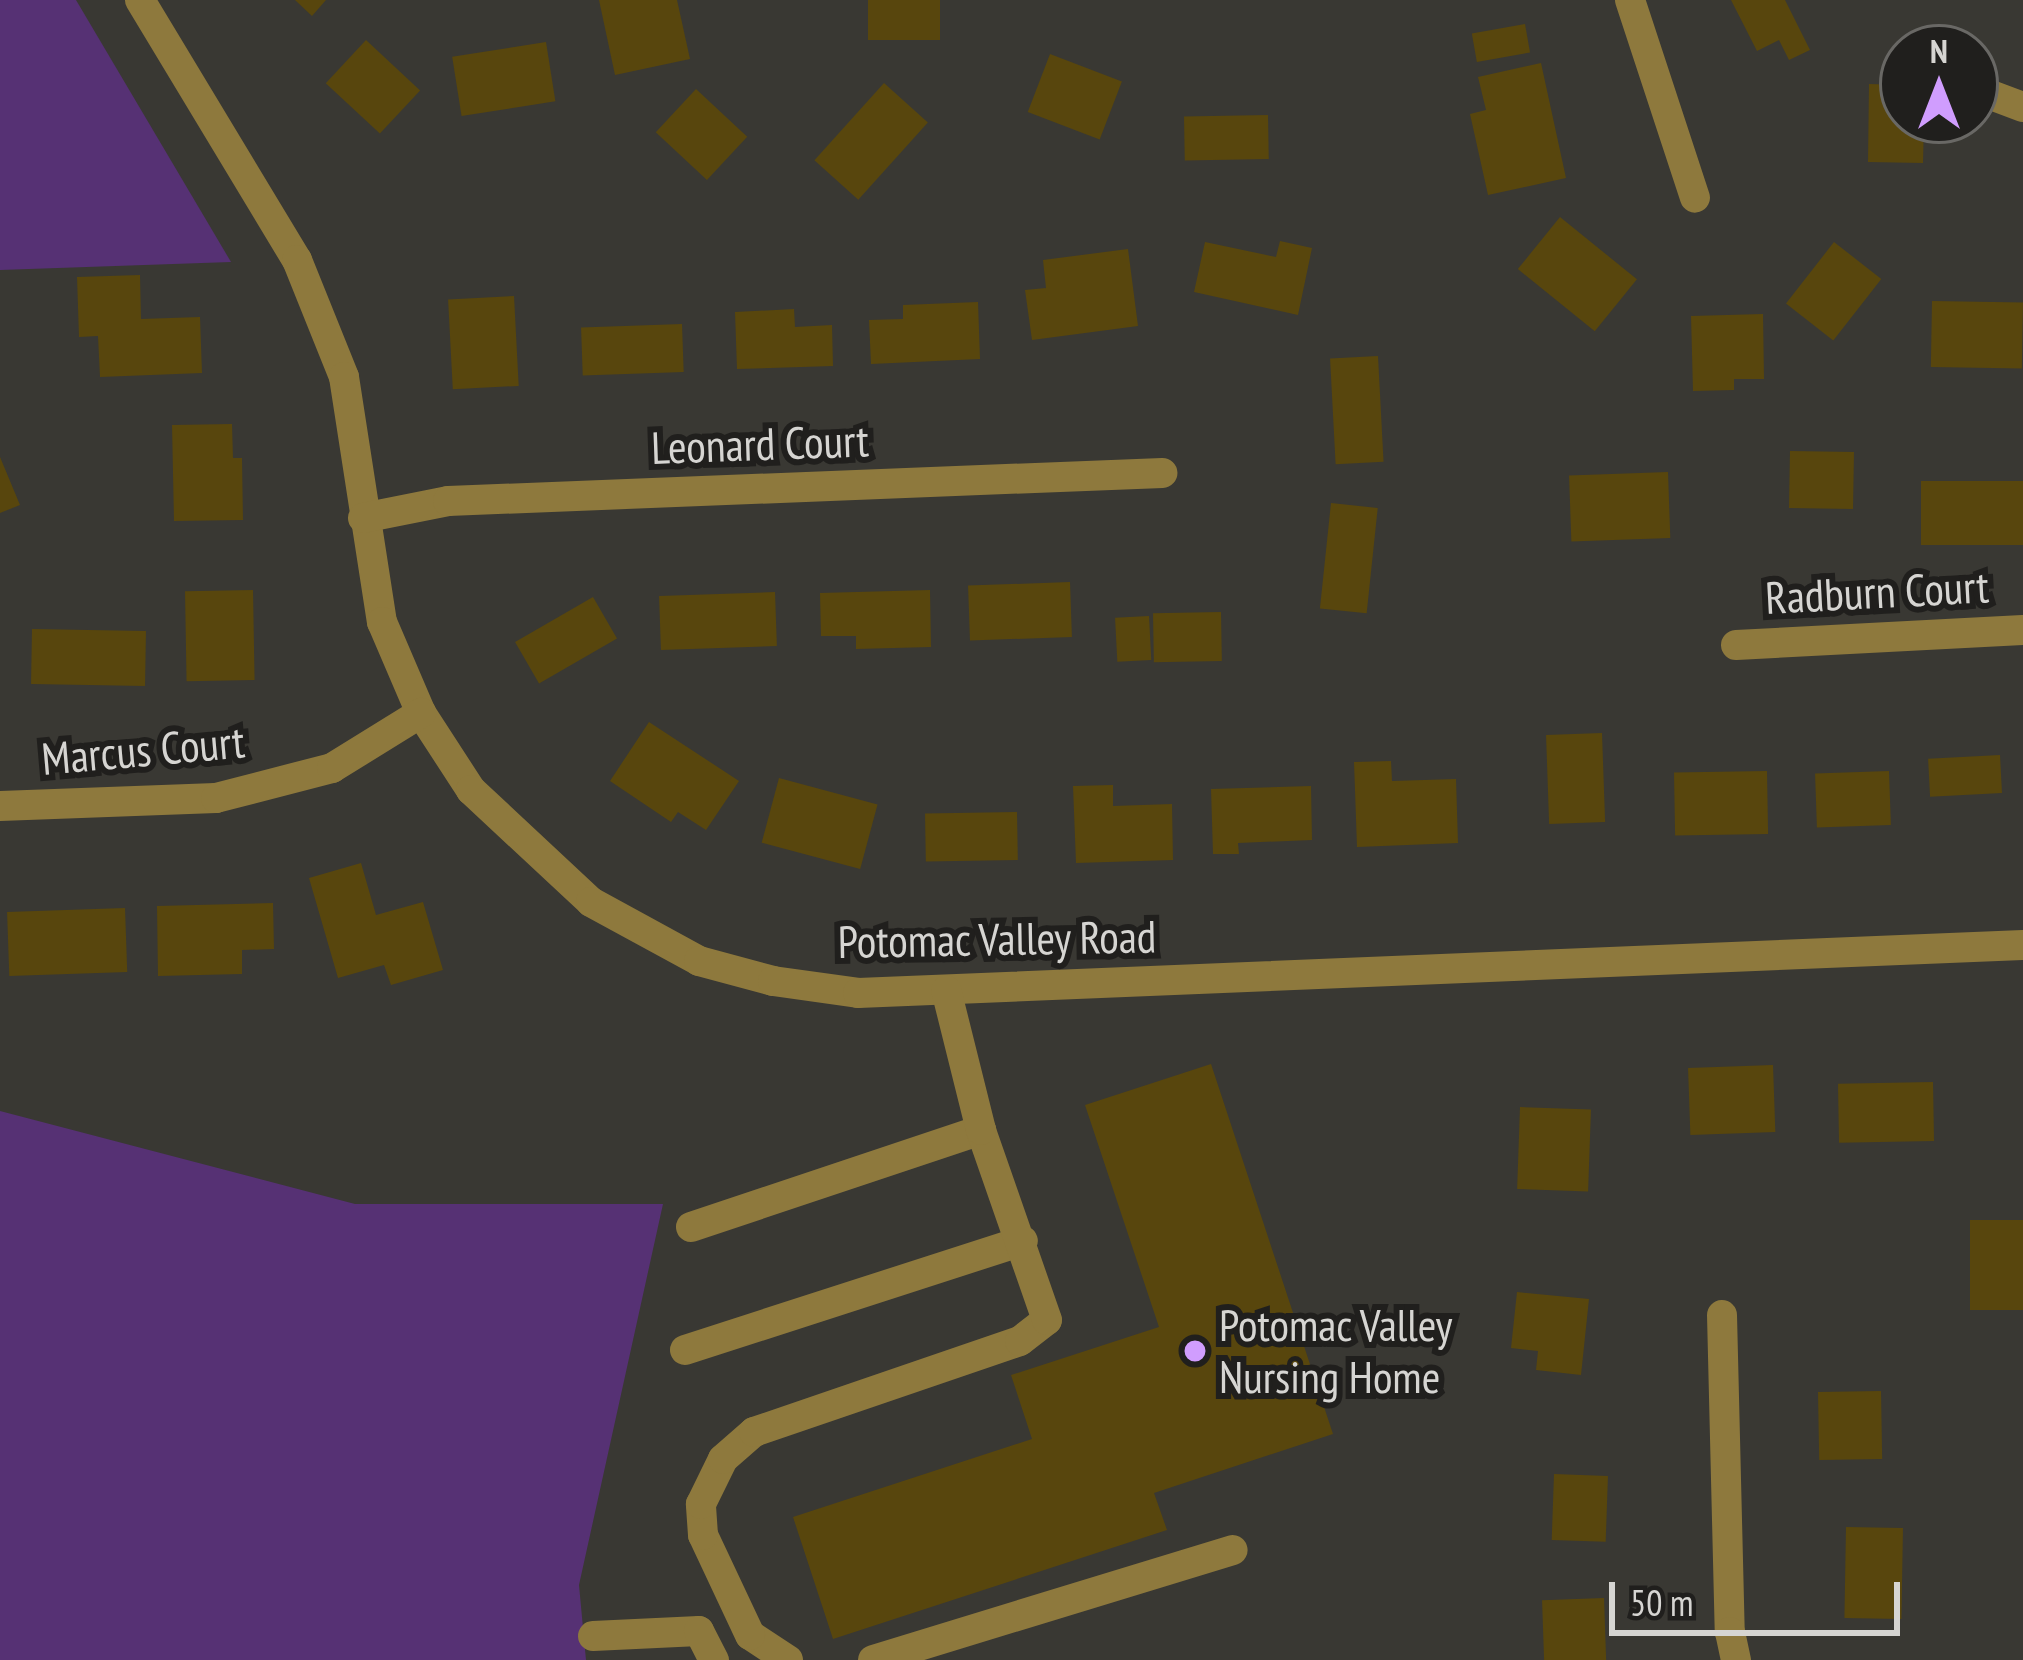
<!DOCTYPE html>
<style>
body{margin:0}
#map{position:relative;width:2023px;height:1660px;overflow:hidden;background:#393833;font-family:"PT Sans Narrow",sans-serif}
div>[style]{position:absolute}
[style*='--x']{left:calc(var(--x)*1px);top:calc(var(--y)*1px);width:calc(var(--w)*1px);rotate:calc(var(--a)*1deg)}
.green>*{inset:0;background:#563174}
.building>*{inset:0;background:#58460d;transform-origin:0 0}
.minor>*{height:30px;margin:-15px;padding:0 15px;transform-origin:15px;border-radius:15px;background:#8e793d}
.dots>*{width:33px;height:33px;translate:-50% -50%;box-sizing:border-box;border:6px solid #201f1d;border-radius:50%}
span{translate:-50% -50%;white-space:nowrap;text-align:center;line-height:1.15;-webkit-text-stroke:12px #201f1d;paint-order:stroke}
.street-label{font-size:45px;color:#d6d5d2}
.poi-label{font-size:45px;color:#d6d5d2}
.left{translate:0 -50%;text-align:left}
.north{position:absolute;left:1879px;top:24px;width:120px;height:120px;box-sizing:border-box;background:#201f1d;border:3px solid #696865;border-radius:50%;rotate:0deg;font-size:33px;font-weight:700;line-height:48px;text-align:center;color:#d6d5d2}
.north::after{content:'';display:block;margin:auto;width:42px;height:54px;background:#d09dfe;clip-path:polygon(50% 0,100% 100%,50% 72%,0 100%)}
.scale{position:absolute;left:1609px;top:1582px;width:291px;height:54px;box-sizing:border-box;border:6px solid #d6d5d2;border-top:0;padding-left:15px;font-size:36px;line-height:42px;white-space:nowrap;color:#d6d5d2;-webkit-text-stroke:9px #201f1d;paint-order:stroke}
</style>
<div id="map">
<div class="green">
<i style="clip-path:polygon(0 0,76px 0,231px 262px,0 270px)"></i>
<i style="clip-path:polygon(0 1111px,355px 1204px,663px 1204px,579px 1585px,586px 1660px,0 1660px)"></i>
</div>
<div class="building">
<i style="clip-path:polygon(295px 0,326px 0,312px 16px)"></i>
<i style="clip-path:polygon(599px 0,677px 0,690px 59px,615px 75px)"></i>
<i style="left:868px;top:0;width:72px;height:40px"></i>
<i style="clip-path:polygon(1731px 0,1785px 0,1810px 50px,1789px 60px,1779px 40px,1757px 51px)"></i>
<i style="left:1525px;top:24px;width:29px;height:54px;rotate:80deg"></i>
<i style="left:366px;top:40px;width:74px;height:59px;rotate:43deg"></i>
<i style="left:546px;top:42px;width:60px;height:95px;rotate:81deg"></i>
<i style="left:1050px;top:54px;width:77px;height:62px;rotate:21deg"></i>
<i style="clip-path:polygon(1541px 63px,1566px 178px,1488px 195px,1470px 114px,1486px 110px,1478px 77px)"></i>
<i style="left:884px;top:83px;width:59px;height:104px;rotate:42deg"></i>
<i style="clip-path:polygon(1869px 84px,1903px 85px,1903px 120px,1924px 120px,1923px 163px,1868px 162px)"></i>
<i style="left:696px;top:89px;width:70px;height:59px;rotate:43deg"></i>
<i style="left:1268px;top:115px;width:44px;height:84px;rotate:89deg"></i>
<i style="left:1560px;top:217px;width:99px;height:67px;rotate:39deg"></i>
<i style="clip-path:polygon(1280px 241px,1312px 248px,1298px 315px,1194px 292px,1205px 242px,1276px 257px)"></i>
<i style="left:1834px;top:242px;width:60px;height:78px;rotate:38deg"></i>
<i style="clip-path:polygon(1128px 249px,1138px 326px,1032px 340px,1025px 290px,1046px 288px,1043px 260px)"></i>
<i style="clip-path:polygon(140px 275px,141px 319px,200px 317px,202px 373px,100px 377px,98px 336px,79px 337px,77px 277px)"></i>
<i style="left:514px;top:296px;width:90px;height:66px;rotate:87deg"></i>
<i style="left:1932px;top:301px;width:91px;height:66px;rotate:1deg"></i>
<i style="clip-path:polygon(978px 302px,980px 359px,871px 364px,869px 320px,903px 319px,903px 305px)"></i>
<i style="clip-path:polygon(794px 309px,795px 327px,832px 325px,833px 366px,737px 369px,735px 312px)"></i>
<i style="clip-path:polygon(1763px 314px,1764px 379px,1734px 379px,1734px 390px,1693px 391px,1691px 316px)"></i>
<i style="left:682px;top:324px;width:48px;height:101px;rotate:88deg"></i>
<i style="left:1378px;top:356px;width:106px;height:48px;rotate:87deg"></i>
<i style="clip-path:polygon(232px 424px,233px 458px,242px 458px,243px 520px,174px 521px,172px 425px)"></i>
<i style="left:1790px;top:451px;width:64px;height:57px;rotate:1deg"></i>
<i style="clip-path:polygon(0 457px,20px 505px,0 513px)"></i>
<i style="left:1668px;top:472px;width:66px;height:99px;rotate:88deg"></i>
<i style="left:2023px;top:481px;width:64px;height:102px;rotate:90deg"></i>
<i style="left:1331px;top:503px;width:47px;height:106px;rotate:6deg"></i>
<i style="left:1070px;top:582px;width:55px;height:102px;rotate:88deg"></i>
<i style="left:253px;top:590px;width:90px;height:68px;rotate:89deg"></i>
<i style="clip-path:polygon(930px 590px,931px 647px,856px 649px,856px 636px,821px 636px,820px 593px)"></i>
<i style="left:775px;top:592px;width:54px;height:116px;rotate:88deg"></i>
<i style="left:593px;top:597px;width:48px;height:90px;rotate:60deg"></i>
<i style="left:1221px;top:612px;width:49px;height:68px;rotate:89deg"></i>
<i style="left:1149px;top:616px;width:44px;height:34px;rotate:87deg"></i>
<i style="left:32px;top:629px;width:114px;height:55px;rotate:1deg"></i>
<i style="clip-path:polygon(649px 722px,739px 781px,706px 830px,678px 812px,671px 822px,610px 781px)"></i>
<i style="left:1602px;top:733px;width:89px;height:56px;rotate:88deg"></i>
<i style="left:2000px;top:755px;width:38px;height:72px;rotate:87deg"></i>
<i style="clip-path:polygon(1391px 761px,1392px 781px,1456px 779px,1458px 843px,1357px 847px,1354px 762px)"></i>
<i style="left:1767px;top:771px;width:63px;height:93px;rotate:89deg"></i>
<i style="left:1889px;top:771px;width:54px;height:74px;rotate:88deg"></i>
<i style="left:779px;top:778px;width:102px;height:67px;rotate:15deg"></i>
<i style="clip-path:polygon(1113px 785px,1113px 806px,1172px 804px,1173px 860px,1076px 863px,1073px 786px)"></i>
<i style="clip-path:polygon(1311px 786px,1312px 840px,1238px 843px,1239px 854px,1213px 854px,1211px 789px)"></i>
<i style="left:1017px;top:812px;width:48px;height:92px;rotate:89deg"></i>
<i style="clip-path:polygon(361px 863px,376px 915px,423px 902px,443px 970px,391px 985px,384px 965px,338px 978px,309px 878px)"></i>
<i style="clip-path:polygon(273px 903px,274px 949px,242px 950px,242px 974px,158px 976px,157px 906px)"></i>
<i style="left:125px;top:908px;width:64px;height:118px;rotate:88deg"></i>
<i style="clip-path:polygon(1211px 1064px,1333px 1434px,1154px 1493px,1167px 1530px,833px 1639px,793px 1517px,1032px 1439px,1011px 1375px,1159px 1327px,1085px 1105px)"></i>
<i style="left:1773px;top:1065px;width:67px;height:85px;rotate:88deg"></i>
<i style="left:1933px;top:1082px;width:59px;height:95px;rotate:89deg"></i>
<i style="left:1520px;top:1107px;width:71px;height:82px;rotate:2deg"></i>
<i style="left:2023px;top:1220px;width:90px;height:53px;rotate:90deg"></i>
<i style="clip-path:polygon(1517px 1292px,1589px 1299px,1581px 1375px,1536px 1370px,1538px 1351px,1511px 1348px)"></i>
<i style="left:1881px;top:1391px;width:68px;height:63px;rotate:89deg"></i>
<i style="left:1554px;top:1474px;width:54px;height:66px;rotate:2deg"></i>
<i style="left:1846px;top:1527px;width:57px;height:91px;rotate:1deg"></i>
<i style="left:1604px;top:1598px;width:62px;height:62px;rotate:88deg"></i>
</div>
<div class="minor">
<i style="--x:140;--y:0;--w:304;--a:58.9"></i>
<i style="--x:297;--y:260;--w:126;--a:68.1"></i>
<i style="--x:344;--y:377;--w:248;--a:81.2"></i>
<i style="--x:382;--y:622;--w:99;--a:66.8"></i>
<i style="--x:421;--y:713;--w:92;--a:57"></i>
<i style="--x:471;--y:790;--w:164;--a:43"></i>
<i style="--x:591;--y:902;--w:123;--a:28.6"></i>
<i style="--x:699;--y:961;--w:77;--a:15.1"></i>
<i style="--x:773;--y:981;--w:86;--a:8"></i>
<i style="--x:858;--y:993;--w:1166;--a:-2.36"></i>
<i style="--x:1630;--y:0;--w:208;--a:71.8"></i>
<i style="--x:1975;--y:89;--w:51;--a:20.6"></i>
<i style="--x:363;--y:518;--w:87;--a:-11.3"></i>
<i style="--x:448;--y:501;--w:715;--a:-2.25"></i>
<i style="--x:1736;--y:645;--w:287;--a:-3"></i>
<i style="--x:0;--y:806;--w:216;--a:-2.1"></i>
<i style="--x:216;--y:798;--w:120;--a:-14.5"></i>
<i style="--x:332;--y:768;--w:105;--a:-31.7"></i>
<i style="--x:691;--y:1227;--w:306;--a:-18.5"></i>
<i style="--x:1722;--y:1315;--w:317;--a:88.6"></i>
<i style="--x:1730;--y:1632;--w:29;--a:78"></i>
<i style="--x:685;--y:1350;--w:355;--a:-17.9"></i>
<i style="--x:593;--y:1636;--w:106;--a:-2.7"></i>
<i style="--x:699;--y:1631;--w:33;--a:63"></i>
<i style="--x:788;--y:1660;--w:45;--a:-146.7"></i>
<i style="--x:750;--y:1635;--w:110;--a:-115.2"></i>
<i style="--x:703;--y:1535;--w:31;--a:-94"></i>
<i style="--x:701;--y:1504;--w:50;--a:-63.9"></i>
<i style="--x:723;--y:1459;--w:41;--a:-41.1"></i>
<i style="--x:754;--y:1432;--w:281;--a:-18.9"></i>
<i style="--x:1020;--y:1341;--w:34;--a:-38"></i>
<i style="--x:1047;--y:1320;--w:201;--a:-109.2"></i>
<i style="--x:981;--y:1130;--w:144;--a:-104"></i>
<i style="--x:873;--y:1660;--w:376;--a:-17"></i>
</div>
<div class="dots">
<i style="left:1195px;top:1351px;background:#d09dfe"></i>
</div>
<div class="street-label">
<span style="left:760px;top:444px;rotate:-2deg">Leonard Court</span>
<span style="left:1877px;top:592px;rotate:-3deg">Radburn Court</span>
<span style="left:143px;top:750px;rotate:-5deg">Marcus Court</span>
<span style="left:997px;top:939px;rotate:-1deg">Potomac Valley Road</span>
</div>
<div class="poi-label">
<span class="left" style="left:1219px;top:1351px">Potomac Valley<br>Nursing Home</span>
</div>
<div class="north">N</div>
<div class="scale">50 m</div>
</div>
